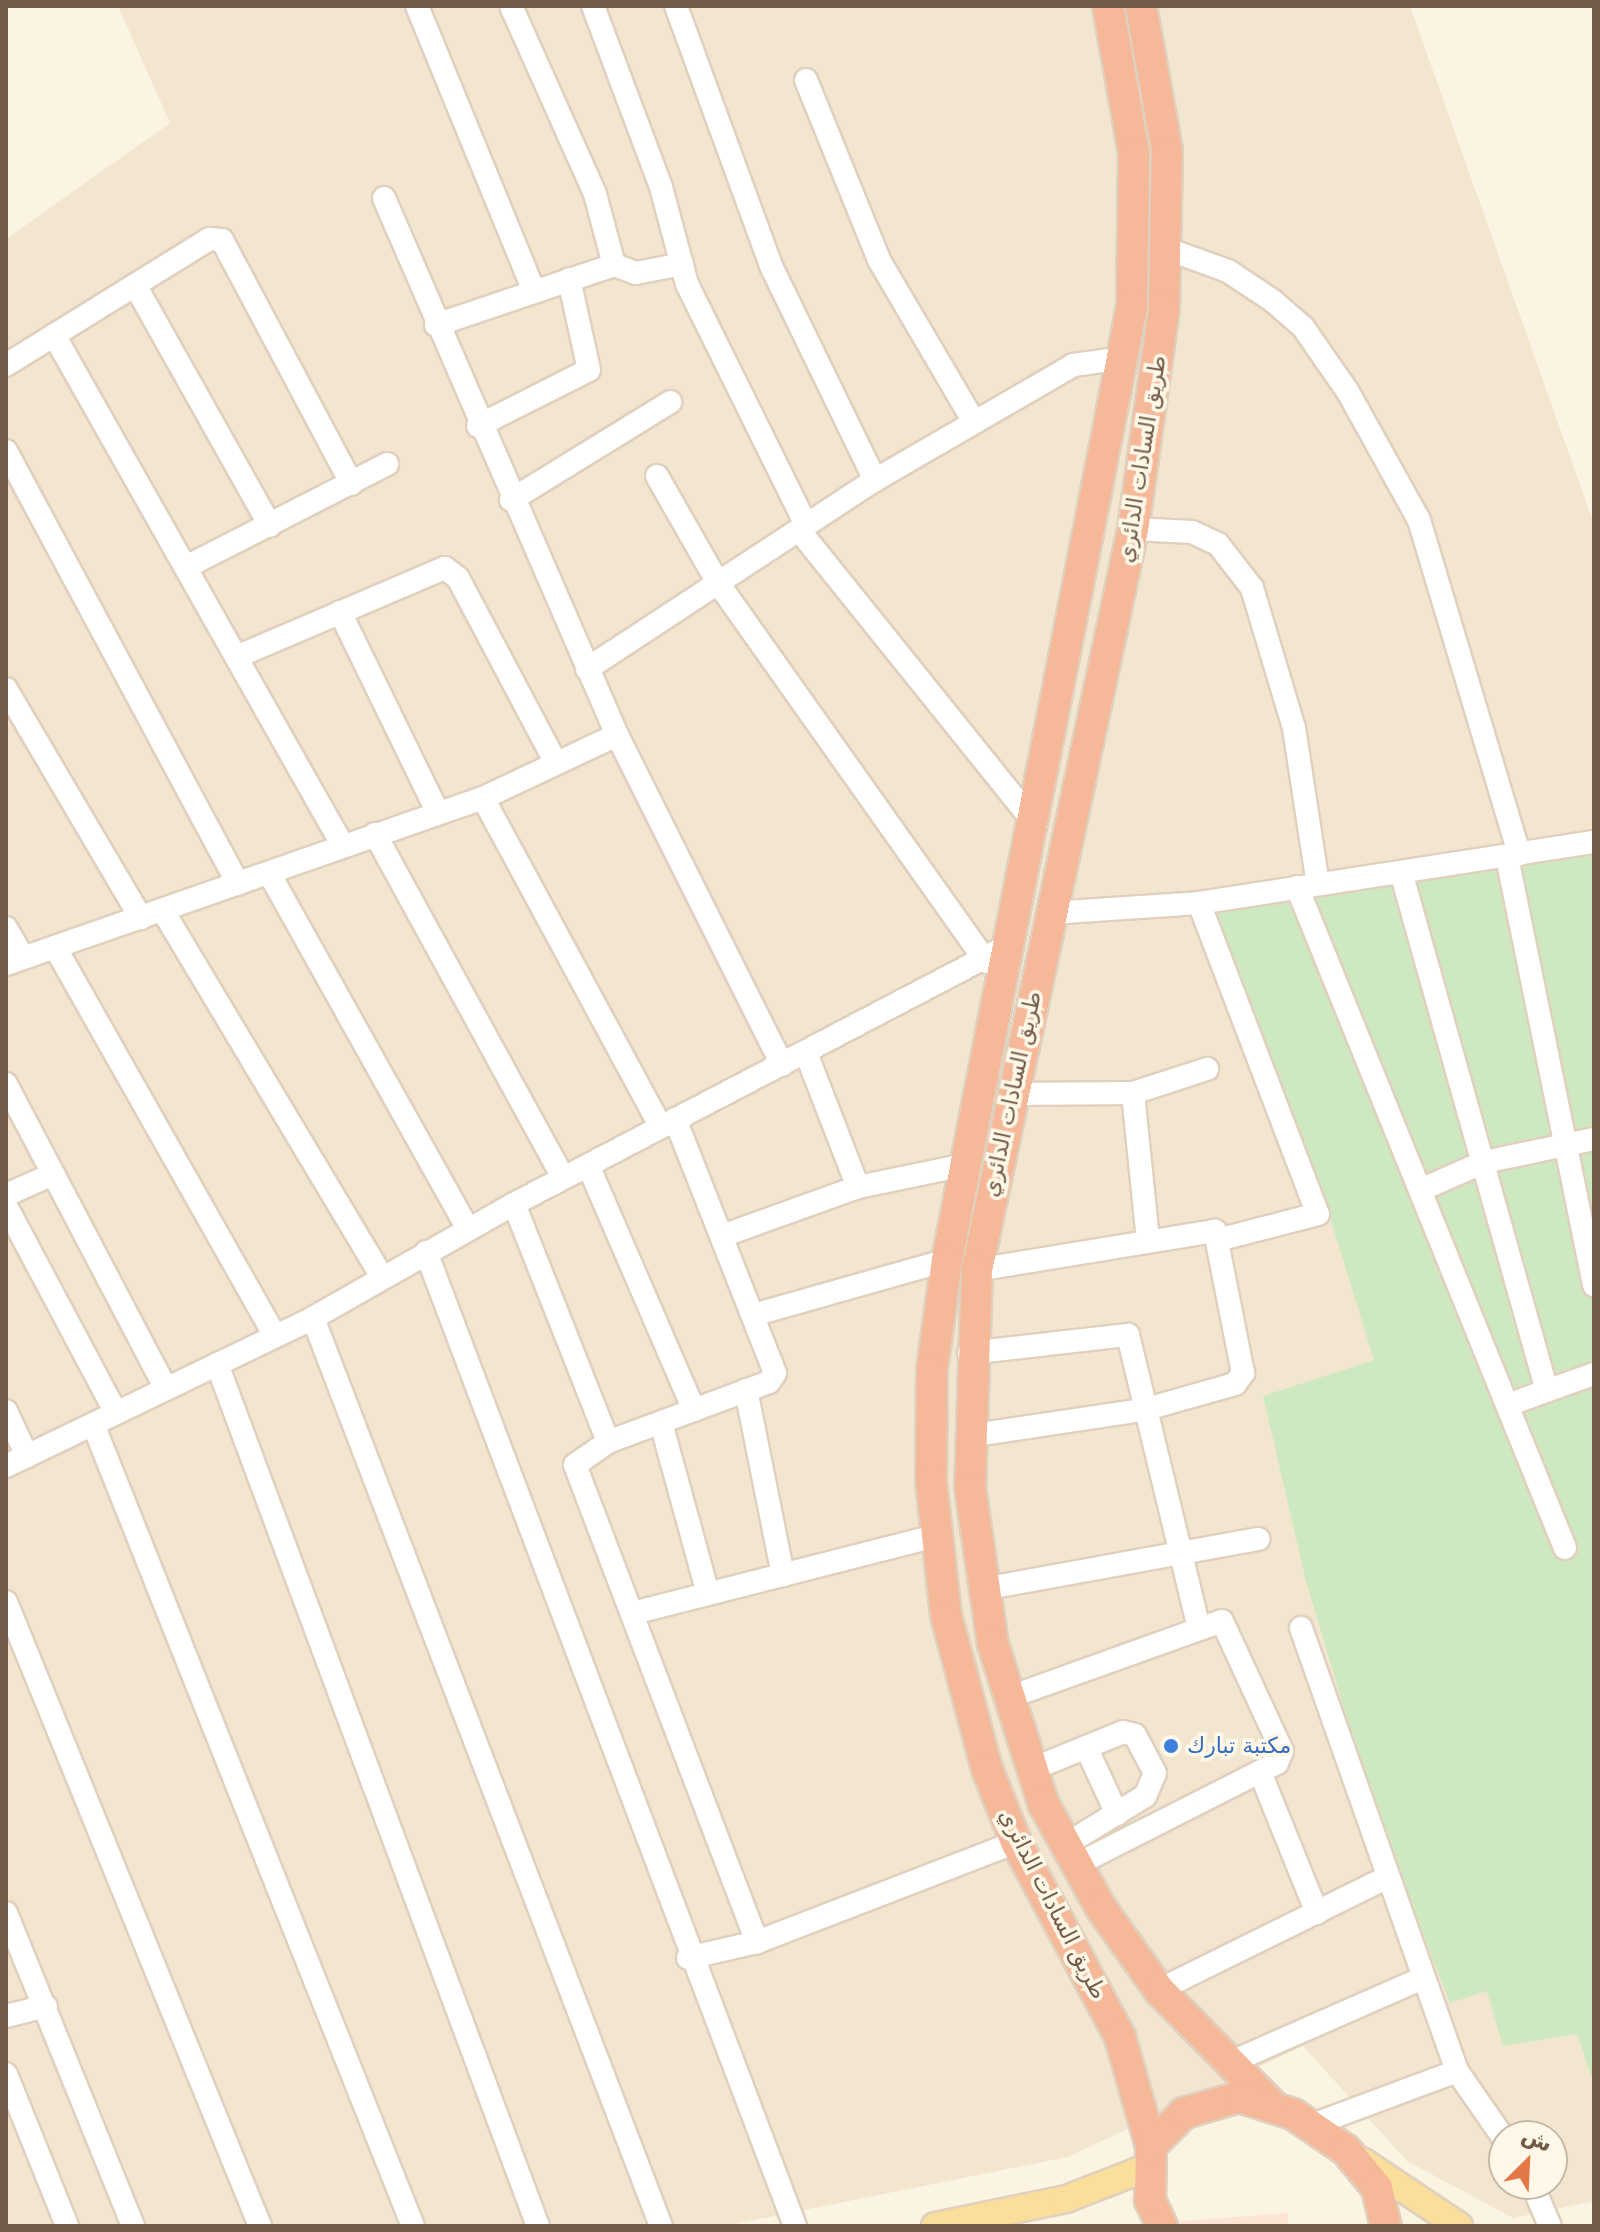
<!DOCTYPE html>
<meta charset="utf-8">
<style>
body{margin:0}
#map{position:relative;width:1600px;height:2232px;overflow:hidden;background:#fcf4e2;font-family:"DejaVu Sans","Noto Naskh Arabic",sans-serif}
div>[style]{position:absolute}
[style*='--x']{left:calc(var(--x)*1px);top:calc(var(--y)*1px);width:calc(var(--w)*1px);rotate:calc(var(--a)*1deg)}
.residential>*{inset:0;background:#f3e6d0}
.commercial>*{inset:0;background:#fce4d5}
.green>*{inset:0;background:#cee9c1}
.roads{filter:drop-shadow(2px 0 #e0d0be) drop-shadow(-2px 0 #e0d0be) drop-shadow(0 2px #e0d0be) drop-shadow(0 -2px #e0d0be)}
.minor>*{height:22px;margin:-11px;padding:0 11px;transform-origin:11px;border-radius:11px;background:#fff}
.major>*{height:26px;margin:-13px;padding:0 13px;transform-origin:13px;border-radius:13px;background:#fade9b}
.highway>*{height:30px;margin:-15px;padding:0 15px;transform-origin:15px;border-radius:15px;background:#f5b899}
.dots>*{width:22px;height:22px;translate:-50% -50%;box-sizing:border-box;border:4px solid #fff8e8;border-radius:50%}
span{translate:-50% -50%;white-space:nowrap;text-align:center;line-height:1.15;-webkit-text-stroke:7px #fff8e8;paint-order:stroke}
.street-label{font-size:22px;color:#735b49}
.shop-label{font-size:22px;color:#366cbe}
.left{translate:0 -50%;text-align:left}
.frame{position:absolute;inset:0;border:8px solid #735b49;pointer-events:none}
.north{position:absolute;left:1488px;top:2120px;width:80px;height:80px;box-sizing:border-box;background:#fff8e8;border:2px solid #c7b9a8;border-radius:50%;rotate:24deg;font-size:22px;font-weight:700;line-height:32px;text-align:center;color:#735b49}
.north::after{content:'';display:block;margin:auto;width:28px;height:36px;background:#e47748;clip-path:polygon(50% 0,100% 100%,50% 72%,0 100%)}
</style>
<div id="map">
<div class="residential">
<i style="clip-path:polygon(evenodd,118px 6px,1410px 6px,1594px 524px,1594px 2201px,1513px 2218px,1407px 2161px,1303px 2046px,1068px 2157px,724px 2226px,6px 2226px,6px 239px,170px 123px,118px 6px,1504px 2136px,1552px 2136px,1552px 2184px,1504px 2184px,1504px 2136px)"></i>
</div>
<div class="commercial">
<i style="clip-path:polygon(1287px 2213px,1289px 2226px,1117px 2226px)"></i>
</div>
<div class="green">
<i style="clip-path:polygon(1594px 849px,1594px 2084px,1577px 2034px,1503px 2046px,1487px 1991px,1450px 2003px,1372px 1802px,1306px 1581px,1263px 1396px,1374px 1360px,1320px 1185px,1217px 928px,1218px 903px)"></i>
</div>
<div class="roads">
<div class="minor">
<i style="--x:417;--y:6;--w:306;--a:67.7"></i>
<i style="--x:511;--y:6;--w:206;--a:65.9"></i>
<i style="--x:595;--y:194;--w:73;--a:75"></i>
<i style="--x:593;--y:6;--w:193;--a:69.4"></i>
<i style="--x:661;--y:187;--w:100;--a:75"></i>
<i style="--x:687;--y:284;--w:269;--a:63.7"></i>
<i style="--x:676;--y:6;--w:279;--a:69.9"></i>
<i style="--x:772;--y:268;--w:236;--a:64.1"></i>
<i style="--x:875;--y:480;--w:229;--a:-30.1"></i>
<i style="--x:1073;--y:365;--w:51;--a:-7.8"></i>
<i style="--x:806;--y:80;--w:194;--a:67.9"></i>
<i style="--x:879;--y:260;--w:188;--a:59.6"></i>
<i style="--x:384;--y:198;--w:585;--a:66.54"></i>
<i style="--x:617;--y:735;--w:369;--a:63.4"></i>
<i style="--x:1170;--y:250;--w:62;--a:19.9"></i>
<i style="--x:1228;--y:271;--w:54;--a:33.7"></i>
<i style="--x:1273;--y:301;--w:40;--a:41"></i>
<i style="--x:1303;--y:327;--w:79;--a:55.3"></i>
<i style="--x:1348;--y:392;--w:146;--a:61"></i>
<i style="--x:1419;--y:520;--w:349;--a:73.3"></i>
<i style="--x:135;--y:285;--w:276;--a:60.7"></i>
<i style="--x:436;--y:325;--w:188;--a:-18.6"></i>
<i style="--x:614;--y:265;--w:23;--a:20"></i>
<i style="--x:636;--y:273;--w:47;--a:-11.1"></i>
<i style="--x:54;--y:335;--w:587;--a:60.51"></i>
<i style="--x:6;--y:365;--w:239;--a:-31.8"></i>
<i style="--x:209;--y:239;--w:13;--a:4"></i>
<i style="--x:222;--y:240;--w:276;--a:62"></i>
<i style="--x:478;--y:426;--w:124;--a:-26.8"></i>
<i style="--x:589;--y:370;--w:93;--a:-102.4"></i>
<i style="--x:6;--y:451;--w:491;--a:61.8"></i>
<i style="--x:657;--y:476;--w:123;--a:60.3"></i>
<i style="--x:718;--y:583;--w:464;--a:54.7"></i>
<i style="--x:511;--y:500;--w:187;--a:-31.6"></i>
<i style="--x:1133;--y:529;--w:59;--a:2.9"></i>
<i style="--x:1192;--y:532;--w:29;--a:25"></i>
<i style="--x:1218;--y:544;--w:56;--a:52.3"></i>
<i style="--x:1252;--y:588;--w:146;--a:73.3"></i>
<i style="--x:1294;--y:728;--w:158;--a:81.3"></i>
<i style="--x:799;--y:530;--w:378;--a:51.2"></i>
<i style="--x:186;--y:567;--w:226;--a:-27.1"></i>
<i style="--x:340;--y:612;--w:224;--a:64"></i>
<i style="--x:236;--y:657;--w:227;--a:-23.1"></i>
<i style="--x:445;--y:568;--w:16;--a:38"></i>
<i style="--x:458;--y:578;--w:209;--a:62.1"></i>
<i style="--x:587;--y:669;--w:344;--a:-33.3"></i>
<i style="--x:6;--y:689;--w:266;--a:59.5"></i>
<i style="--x:483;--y:798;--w:374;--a:61.6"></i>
<i style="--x:375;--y:834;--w:392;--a:61.3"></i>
<i style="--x:1507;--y:857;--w:437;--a:78.5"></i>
<i style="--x:1401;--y:872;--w:539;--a:74.29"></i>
<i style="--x:269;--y:873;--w:408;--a:60.8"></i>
<i style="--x:1297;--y:887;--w:713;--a:67.93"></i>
<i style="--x:1199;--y:903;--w:333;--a:69.1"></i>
<i style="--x:1318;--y:1214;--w:100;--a:165.5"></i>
<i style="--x:163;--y:911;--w:427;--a:59.1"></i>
<i style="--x:1050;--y:913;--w:149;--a:-3.8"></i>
<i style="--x:1199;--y:903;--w:400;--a:-8.8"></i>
<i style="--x:6;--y:928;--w:34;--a:60"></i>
<i style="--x:55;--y:947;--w:447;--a:60.5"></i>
<i style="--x:6;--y:964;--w:505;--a:-19.19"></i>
<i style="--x:483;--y:798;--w:148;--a:-25.2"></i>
<i style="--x:806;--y:1053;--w:144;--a:68.8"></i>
<i style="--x:6;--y:1084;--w:344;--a:62.3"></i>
<i style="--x:1133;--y:1093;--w:149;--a:84.2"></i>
<i style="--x:1011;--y:1094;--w:122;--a:-0.5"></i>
<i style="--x:1133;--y:1093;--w:78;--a:-18"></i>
<i style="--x:675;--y:1119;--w:273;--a:68.5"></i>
<i style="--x:775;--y:1373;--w:11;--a:124"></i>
<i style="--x:769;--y:1382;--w:172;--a:159.6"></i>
<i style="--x:608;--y:1442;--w:40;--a:145.1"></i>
<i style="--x:575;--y:1465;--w:511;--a:69.12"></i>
<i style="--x:588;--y:1165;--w:267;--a:66.6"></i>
<i style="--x:1425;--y:1188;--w:64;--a:-23.8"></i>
<i style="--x:1484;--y:1162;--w:112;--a:-11.8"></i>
<i style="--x:6;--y:1195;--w:51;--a:-24.1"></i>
<i style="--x:514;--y:1204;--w:256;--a:68.4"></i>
<i style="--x:6;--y:1206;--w:234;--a:62"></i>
<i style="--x:722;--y:1236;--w:145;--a:-19.8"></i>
<i style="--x:858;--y:1187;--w:109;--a:-11.6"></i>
<i style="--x:426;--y:1252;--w:1042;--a:69.25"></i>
<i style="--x:753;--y:1315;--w:202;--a:-15.8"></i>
<i style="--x:313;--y:1318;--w:972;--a:69.03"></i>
<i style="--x:969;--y:1353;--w:160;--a:-6.5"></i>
<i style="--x:1128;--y:1335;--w:302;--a:76.4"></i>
<i style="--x:217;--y:1364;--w:920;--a:69.58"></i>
<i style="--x:746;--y:1390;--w:189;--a:78.7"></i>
<i style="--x:1510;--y:1404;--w:89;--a:-19.7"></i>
<i style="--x:6;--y:1411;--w:50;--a:65"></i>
<i style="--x:661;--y:1423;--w:177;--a:74.6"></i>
<i style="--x:93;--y:1424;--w:863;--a:68.25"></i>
<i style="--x:968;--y:1436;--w:177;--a:-8.5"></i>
<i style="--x:1143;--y:1410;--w:96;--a:-15.8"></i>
<i style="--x:1235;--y:1384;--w:14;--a:-54"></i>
<i style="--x:1243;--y:1373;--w:145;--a:-101.2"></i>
<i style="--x:1215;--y:1231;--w:241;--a:170.7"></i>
<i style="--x:6;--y:1466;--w:341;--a:-25.7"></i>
<i style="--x:313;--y:1318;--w:231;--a:-29.6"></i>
<i style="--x:514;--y:1204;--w:561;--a:-27.62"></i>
<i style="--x:983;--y:1589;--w:280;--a:-10.3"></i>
<i style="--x:6;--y:1602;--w:674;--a:67.85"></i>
<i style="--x:633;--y:1613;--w:312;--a:-14.3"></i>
<i style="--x:1301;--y:1628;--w:470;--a:70.6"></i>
<i style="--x:1457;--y:2071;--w:83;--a:55.3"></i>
<i style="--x:1007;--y:1698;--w:228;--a:-19.7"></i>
<i style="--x:1222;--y:1621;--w:143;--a:65.2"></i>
<i style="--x:1282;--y:1751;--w:13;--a:113"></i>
<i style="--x:1277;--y:1763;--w:225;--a:153.1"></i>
<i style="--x:1086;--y:1747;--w:74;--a:65.2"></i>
<i style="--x:1030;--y:1770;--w:100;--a:-22.2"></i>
<i style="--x:1123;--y:1732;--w:12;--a:14"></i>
<i style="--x:1135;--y:1735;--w:43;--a:62.2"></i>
<i style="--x:1155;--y:1773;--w:25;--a:113"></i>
<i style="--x:1145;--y:1796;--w:94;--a:148.5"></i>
<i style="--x:1260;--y:1772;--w:152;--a:68"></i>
<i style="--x:6;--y:1913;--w:338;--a:67.9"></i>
<i style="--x:688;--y:1958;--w:71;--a:-13.1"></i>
<i style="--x:757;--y:1942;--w:278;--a:-21.1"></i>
<i style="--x:1159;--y:1990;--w:251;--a:-26.3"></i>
<i style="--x:6;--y:2016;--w:41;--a:-14"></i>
<i style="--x:1227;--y:2064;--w:212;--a:-23.7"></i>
<i style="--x:6;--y:2074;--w:164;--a:68.1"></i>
<i style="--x:1312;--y:2125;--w:155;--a:-20.4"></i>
<i style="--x:1532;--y:2184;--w:46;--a:66.8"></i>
</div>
<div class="major">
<i style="--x:1362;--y:2161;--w:117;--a:33.8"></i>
<i style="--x:935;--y:2226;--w:134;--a:-11.6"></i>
<i style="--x:1066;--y:2199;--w:86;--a:-21.2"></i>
</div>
<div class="highway">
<i style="--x:1108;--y:6;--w:150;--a:80"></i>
<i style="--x:1134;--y:154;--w:152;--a:90.8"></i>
<i style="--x:1132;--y:306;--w:972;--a:100.97"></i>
<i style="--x:947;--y:1260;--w:111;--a:97.8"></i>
<i style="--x:932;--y:1370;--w:111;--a:90.5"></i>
<i style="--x:931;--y:1481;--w:135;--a:83.6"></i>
<i style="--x:946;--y:1615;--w:159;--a:75.1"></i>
<i style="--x:987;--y:1769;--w:79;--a:68.3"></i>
<i style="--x:1016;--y:1842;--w:221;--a:61.9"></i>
<i style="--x:1120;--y:2037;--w:113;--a:74.1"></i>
<i style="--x:1141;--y:6;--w:147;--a:79.8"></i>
<i style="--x:1167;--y:151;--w:158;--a:91.1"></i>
<i style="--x:1164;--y:309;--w:222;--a:98"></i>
<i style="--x:1133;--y:529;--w:757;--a:101.89"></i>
<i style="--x:977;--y:1270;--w:217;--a:91.8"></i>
<i style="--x:970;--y:1487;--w:159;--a:81.7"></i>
<i style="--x:993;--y:1644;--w:167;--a:72.5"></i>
<i style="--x:1043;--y:1803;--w:120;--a:61.1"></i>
<i style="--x:1101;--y:1908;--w:100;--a:54.7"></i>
<i style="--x:1159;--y:1990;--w:163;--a:45.5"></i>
<i style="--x:1162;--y:2226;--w:29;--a:-115"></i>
<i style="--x:1150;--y:2200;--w:54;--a:-88.9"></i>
<i style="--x:1151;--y:2146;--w:47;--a:-45"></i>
<i style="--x:1184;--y:2113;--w:57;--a:-16.2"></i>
<i style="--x:1239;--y:2097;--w:57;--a:17.5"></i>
<i style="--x:1293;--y:2114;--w:64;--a:34.2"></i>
<i style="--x:1346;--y:2150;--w:49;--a:50.8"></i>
<i style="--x:1377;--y:2188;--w:39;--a:77"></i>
</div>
</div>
<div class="dots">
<i style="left:1171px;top:1746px;background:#3f7fe0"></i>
</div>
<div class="street-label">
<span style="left:1142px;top:459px;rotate:-81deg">طريق السادات الدائري</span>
<span style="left:1012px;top:1094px;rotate:-78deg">طريق السادات الدائري</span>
<span style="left:1053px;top:1904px;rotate:63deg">طريق السادات الدائري</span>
</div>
<div class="shop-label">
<span class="left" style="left:1187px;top:1746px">مكتبة تبارك</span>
</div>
<div class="frame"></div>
<div class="north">ش</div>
</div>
